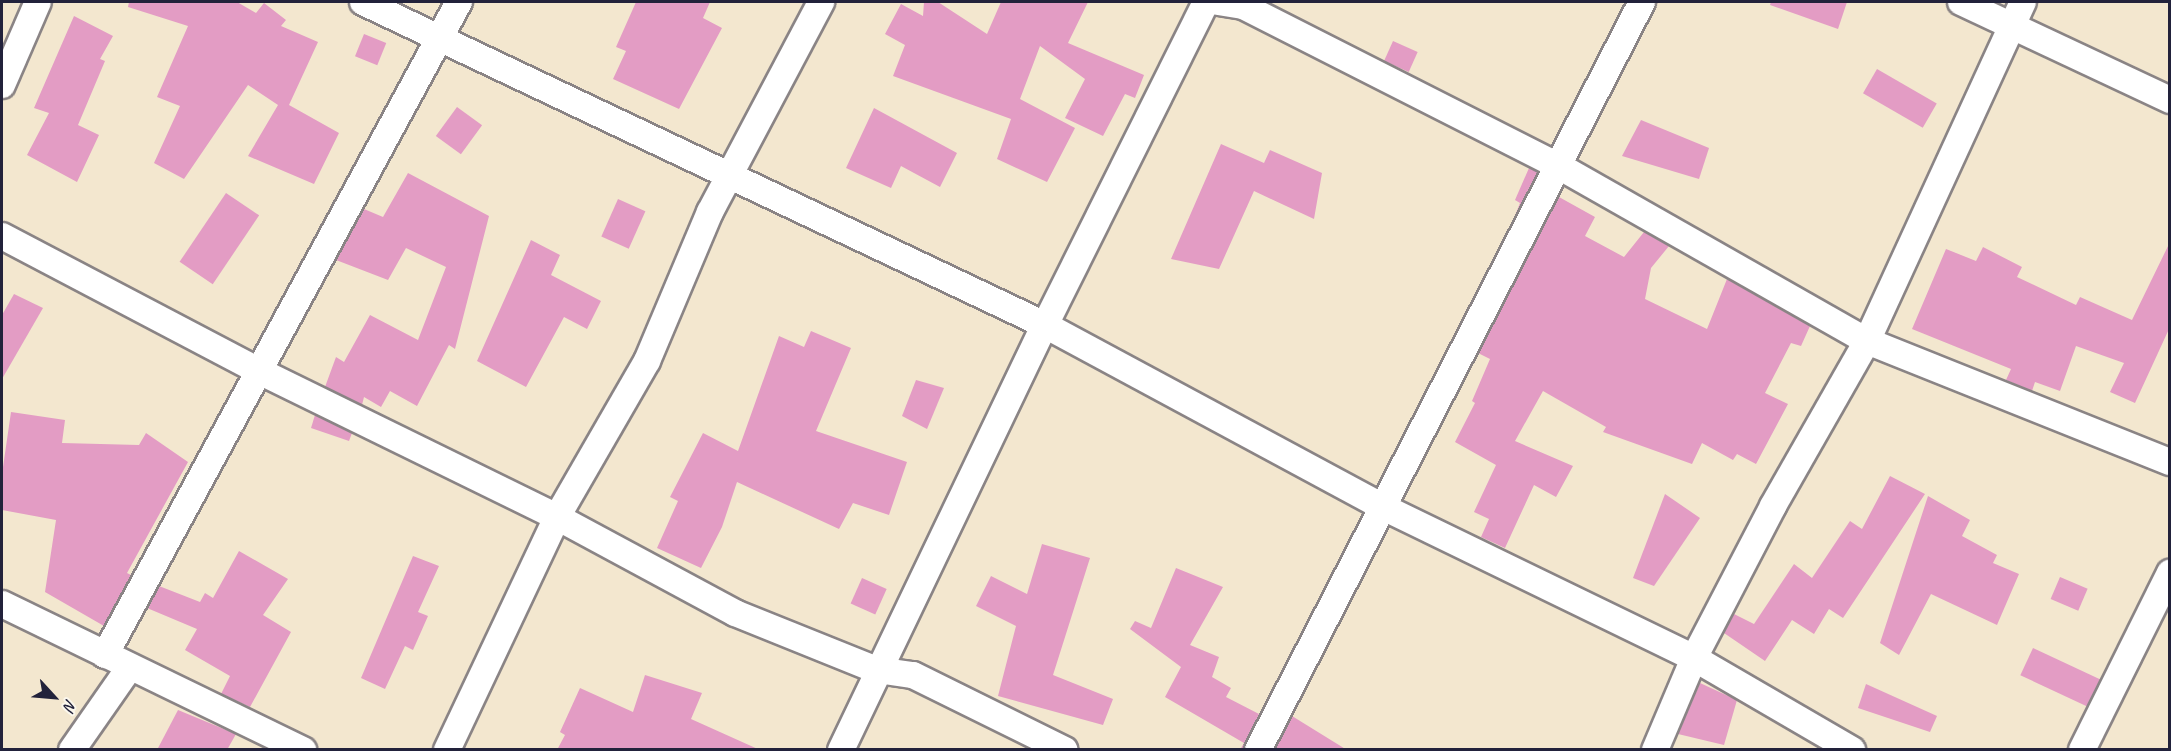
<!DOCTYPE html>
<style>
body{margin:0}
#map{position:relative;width:2171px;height:751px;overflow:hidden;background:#f3e7cf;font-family:Caveat,sans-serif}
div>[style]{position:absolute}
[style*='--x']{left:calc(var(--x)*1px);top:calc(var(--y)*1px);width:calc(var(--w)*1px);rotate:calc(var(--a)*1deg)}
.building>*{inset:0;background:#e39cc4;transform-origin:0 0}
.roads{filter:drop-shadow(2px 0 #8a8485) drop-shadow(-2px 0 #8a8485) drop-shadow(0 2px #8a8485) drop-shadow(0 -2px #8a8485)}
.street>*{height:26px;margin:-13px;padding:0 13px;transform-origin:13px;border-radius:13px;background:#fff}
span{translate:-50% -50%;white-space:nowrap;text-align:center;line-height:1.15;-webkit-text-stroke:4.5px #fbf7ec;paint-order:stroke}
.frame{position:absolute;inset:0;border:3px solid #22223b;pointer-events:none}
.north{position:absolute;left:24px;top:667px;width:60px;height:60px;-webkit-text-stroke:4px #fbf7ec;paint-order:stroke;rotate:116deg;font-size:16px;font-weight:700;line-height:24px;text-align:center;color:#22223b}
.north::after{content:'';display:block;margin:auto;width:21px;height:27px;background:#22223b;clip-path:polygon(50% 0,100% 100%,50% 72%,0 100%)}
</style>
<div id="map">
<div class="building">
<i style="clip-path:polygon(129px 2px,237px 2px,256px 13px,264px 3px,286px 20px,281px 26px,318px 42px,289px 105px,339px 133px,314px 184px,248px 156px,278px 105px,248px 85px,184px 179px,154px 163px,180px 106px,157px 97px,188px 26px,128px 7px)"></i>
<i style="clip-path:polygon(636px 2px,710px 2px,703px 18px,722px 28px,679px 109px,613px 79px,626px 51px,616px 47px)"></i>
<i style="clip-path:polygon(924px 2px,938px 2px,987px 34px,1001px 2px,1088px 2px,1068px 43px,1144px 75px,1135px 98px,1125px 94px,1103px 136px,1065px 118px,1085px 79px,1040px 46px,1020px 99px,1075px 128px,1047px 182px,997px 159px,1011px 119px,893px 76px,905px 45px,885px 34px,901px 4px,923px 16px)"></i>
<i style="clip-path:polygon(1771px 2px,1847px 2px,1838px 29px,1770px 5px)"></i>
<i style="clip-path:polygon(74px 16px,113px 36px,100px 59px,105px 61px,78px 125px,99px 135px,77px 182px,27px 155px,49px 113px,34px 108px)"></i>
<i style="left:364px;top:34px;width:24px;height:24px;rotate:22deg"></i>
<i style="left:1393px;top:41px;width:27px;height:22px;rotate:24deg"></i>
<i style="left:1877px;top:69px;width:69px;height:28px;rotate:30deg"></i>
<i style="left:457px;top:107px;width:31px;height:36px;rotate:36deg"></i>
<i style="clip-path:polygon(874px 108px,957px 153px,940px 187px,901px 166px,891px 188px,846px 168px)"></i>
<i style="clip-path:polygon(1641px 120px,1709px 148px,1699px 179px,1622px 156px)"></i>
<i style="clip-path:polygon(1221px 144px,1264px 163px,1270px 150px,1322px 173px,1314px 219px,1254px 191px,1219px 269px,1171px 259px)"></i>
<i style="clip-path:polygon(1529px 168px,1538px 172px,1512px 223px,1520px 203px,1515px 200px)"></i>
<i style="clip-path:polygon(408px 173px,489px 216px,455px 349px,449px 345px,417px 406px,390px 391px,381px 407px,364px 397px,362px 405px,325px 387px,336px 357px,344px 362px,370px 315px,418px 340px,446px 267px,406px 248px,388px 280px,336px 260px,364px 209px,383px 217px)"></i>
<i style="left:226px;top:193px;width:40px;height:83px;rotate:34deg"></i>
<i style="clip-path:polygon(1559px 197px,1595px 217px,1585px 236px,1624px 257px,1644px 232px,1669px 246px,1651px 268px,1645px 299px,1707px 329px,1727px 279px,1810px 326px,1801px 346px,1791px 343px,1765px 393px,1788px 404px,1756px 464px,1737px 454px,1733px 460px,1702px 443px,1692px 464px,1603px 432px,1606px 427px,1543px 391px,1515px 441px,1573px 466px,1556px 497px,1534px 485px,1505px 548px,1481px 537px,1489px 519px,1474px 512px,1496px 465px,1455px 442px,1475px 403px,1472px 401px,1490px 359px,1478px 353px)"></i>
<i style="left:618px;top:199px;width:30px;height:41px;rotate:24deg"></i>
<i style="clip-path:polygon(531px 240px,560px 255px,551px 275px,601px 301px,587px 329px,564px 317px,526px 387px,477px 361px)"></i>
<i style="clip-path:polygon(2169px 244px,2169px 329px,2135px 403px,2110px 392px,2124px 363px,2076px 346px,2060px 391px,2035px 382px,2032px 391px,2006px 380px,2011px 369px,1912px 329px,1946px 249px,1976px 261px,1983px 247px,2022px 267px,2017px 277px,2076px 305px,2080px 297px,2132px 320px)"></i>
<i style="clip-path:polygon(14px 294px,43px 308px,2px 379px,2px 315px)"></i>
<i style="clip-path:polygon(811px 331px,851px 348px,816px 431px,907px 462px,889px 515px,853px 503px,839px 529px,737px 482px,722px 527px,701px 568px,657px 548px,678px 501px,670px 497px,703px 433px,738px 451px,779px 336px,804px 347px)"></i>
<i style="clip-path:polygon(916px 380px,944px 388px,927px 429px,902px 416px)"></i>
<i style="clip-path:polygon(11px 412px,65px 420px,62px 443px,139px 445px,146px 433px,188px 462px,127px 573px,131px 575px,104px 626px,45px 592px,56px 520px,2px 510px,2px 474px)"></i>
<i style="clip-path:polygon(315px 415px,352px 433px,349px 441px,311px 428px)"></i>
<i style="clip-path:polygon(1890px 476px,1925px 494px,1843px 618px,1829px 609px,1814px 634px,1792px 620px,1765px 661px,1724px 633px,1734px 614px,1754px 624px,1794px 564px,1812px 578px,1850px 521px,1862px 529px)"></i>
<i style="clip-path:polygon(1665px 494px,1700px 518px,1654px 586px,1633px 578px)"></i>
<i style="clip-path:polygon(1928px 496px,1970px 520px,1962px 536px,1997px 555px,1993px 563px,2019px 574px,1997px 625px,1931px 594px,1899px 655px,1880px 643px)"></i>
<i style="clip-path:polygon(1042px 544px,1090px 558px,1053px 675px,1113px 699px,1103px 725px,998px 696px,1016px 626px,976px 606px,991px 576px,1027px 594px)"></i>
<i style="clip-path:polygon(239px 551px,288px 579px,263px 615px,291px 632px,250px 707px,221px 694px,230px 676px,185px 650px,197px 629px,147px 608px,159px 586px,200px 602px,205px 593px,213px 598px)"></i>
<i style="clip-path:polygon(413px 556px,439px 566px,418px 612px,428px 616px,413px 650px,405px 646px,385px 689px,361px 678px)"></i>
<i style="clip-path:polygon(1176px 568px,1223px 587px,1190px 645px,1219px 657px,1212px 677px,1231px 688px,1226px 697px,1259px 714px,1243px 750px,1240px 750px,1244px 743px,1165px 697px,1181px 667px,1130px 629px,1135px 621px,1151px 628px)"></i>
<i style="left:2060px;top:577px;width:30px;height:24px;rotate:23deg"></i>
<i style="left:862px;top:578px;width:27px;height:28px;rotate:24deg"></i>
<i style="left:2033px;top:648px;width:75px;height:30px;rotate:25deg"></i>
<i style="clip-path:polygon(645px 675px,702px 693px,691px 719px,760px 750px,557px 750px,565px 735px,560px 732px,580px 688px,633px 712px)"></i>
<i style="clip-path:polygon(1700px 683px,1737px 700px,1724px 745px,1678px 734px)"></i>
<i style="clip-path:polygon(1866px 684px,1937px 716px,1930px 732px,1858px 708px)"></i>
<i style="clip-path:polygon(178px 710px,236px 734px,227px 750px,157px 750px)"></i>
<i style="clip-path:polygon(1292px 716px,1347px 750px,1275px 750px)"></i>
</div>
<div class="roads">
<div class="street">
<i style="--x:363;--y:2;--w:755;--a:25.34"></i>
<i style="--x:1045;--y:325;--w:384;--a:28.3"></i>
<i style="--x:1383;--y:507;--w:346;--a:25.9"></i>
<i style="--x:1694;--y:658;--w:183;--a:30.2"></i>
<i style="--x:1218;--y:2;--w:25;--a:9"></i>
<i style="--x:1243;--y:6;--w:352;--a:26.9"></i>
<i style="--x:1557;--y:165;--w:356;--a:29.6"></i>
<i style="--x:1867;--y:341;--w:326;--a:21.8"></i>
<i style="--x:1961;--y:2;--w:231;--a:25.1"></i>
<i style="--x:2;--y:85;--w:90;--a:-66.6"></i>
<i style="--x:2;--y:236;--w:288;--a:27.7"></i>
<i style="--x:257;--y:370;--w:334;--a:26.1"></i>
<i style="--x:557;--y:517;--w:202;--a:28.3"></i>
<i style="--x:735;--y:613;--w:153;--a:21.9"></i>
<i style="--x:877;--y:670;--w:36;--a:8"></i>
<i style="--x:913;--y:675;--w:169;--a:26.3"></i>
<i style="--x:2;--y:604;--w:335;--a:25.9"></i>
<i style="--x:105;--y:655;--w:743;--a:-61.54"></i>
<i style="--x:72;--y:750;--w:101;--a:-55.1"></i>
<i style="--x:447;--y:750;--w:258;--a:-64.7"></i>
<i style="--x:557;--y:517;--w:180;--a:-60"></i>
<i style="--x:647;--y:361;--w:162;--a:-67.1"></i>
<i style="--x:710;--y:212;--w:238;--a:-62.1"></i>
<i style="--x:841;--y:750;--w:471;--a:-64.4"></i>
<i style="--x:1045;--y:325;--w:361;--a:-63.5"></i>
<i style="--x:1258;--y:750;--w:841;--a:-62.83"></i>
<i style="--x:1655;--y:750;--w:100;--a:-67"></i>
<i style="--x:1694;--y:658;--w:171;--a:-62.5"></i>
<i style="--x:1773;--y:506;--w:190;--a:-60.3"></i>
<i style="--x:1867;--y:341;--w:373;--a:-65.3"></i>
<i style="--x:2082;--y:750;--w:198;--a:-63.6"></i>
</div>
</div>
<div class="frame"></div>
<div class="north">N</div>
</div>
